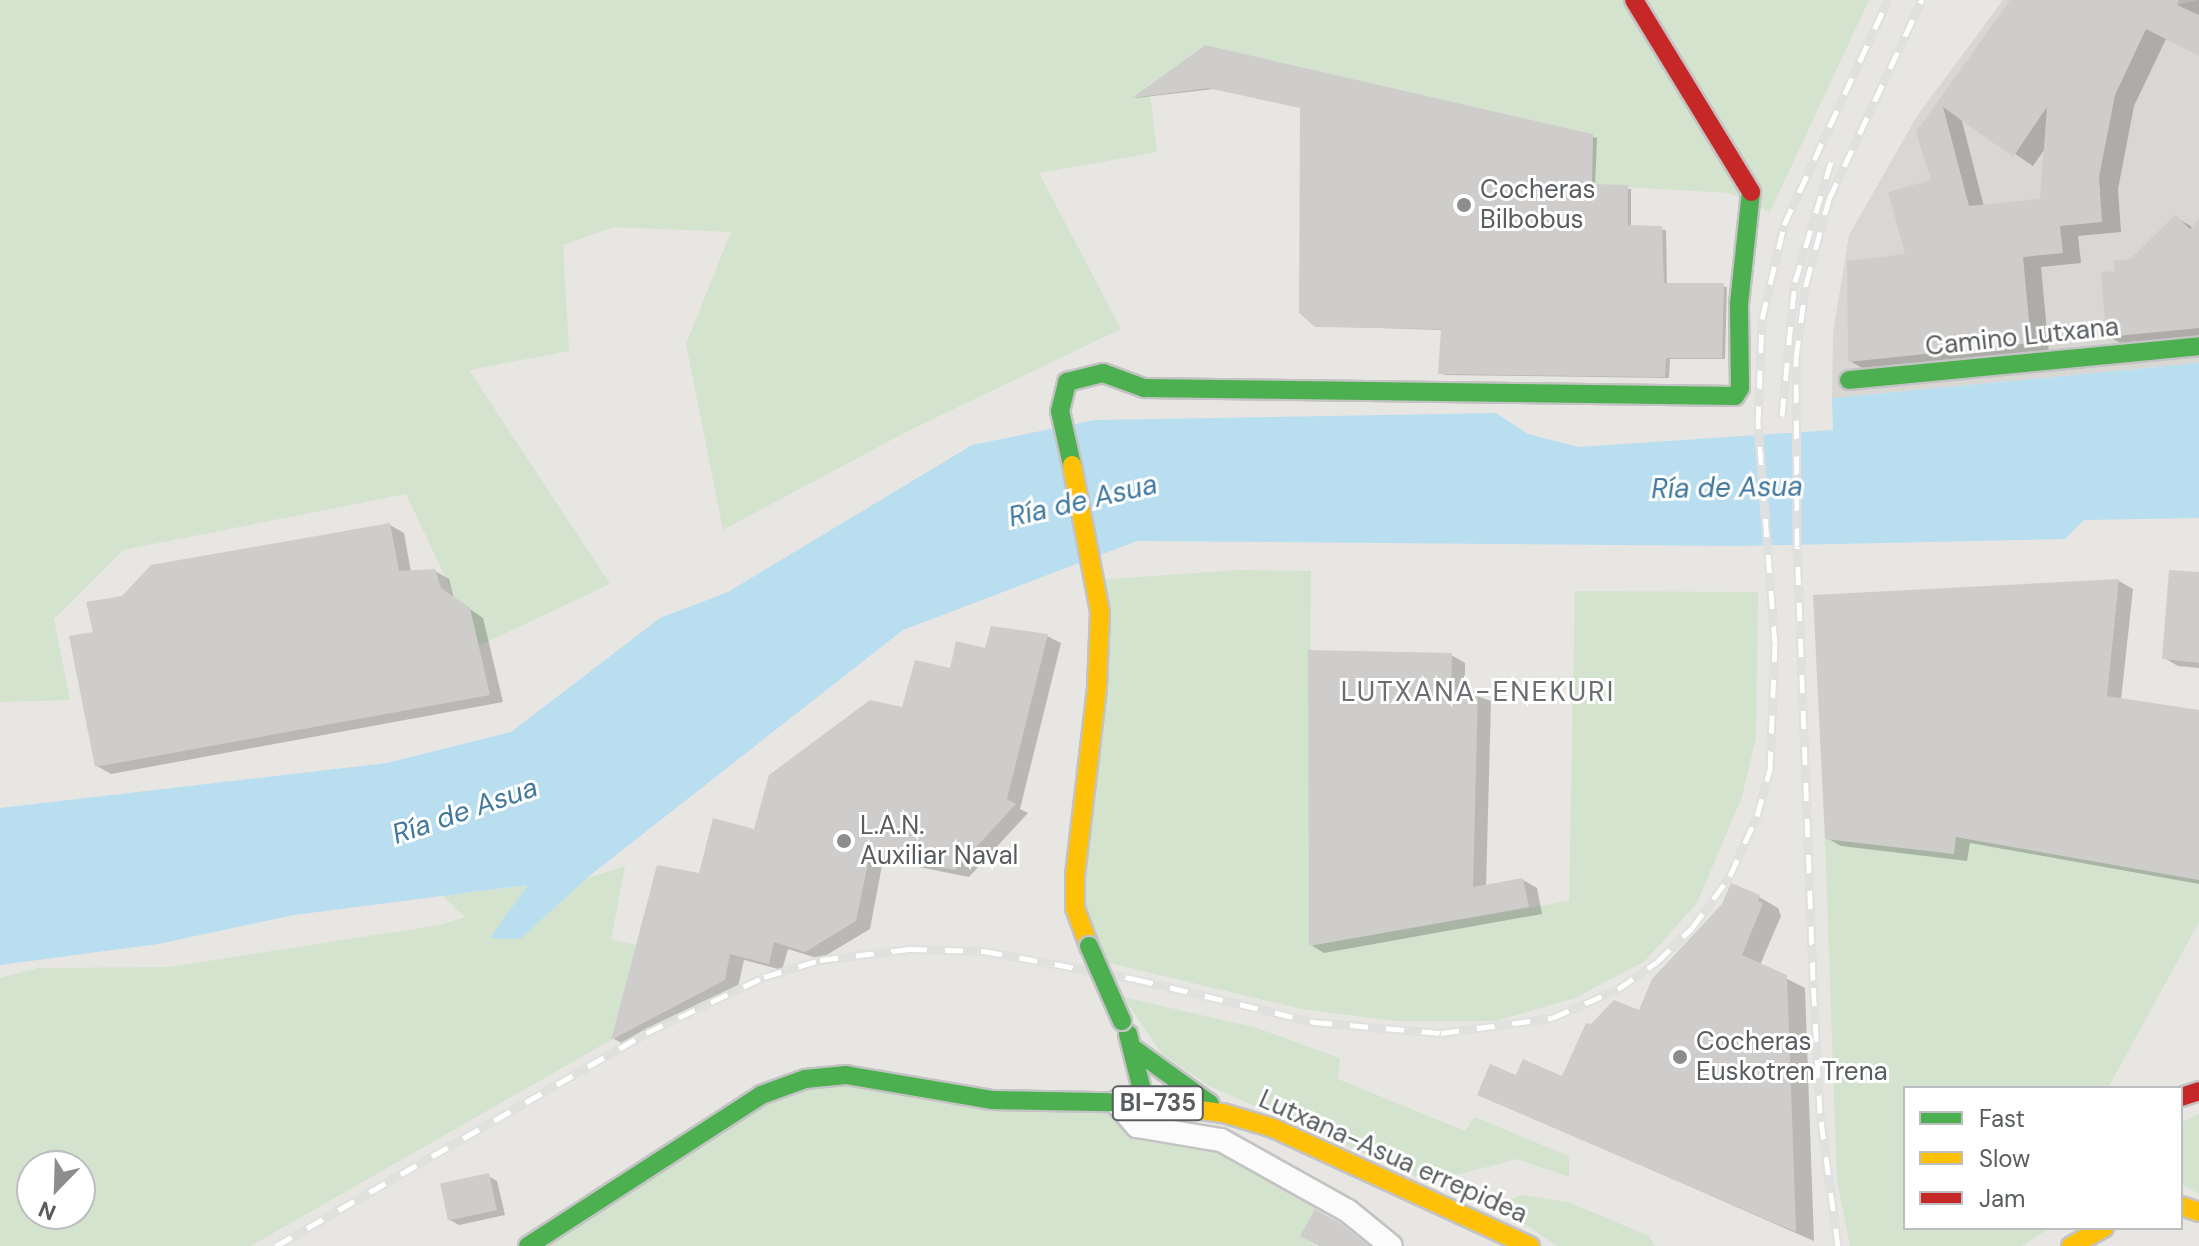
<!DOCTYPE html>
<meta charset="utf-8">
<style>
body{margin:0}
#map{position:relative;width:2199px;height:1246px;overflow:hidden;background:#e8e6e2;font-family:"DM Sans",sans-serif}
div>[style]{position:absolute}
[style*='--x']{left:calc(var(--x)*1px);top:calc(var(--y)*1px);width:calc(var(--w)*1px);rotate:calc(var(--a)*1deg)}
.industrial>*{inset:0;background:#d9d7d4}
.green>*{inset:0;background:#d3e3ce}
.water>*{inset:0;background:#b8def0}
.shadow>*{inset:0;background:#0003}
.building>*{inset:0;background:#cfcdcb;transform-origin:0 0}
.roads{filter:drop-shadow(2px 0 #c4c3c3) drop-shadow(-2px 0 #c4c3c3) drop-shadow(0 2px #c4c3c3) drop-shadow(0 -2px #c4c3c3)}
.street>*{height:22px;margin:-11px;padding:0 11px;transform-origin:11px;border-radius:11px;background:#fcfbfb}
.fast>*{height:18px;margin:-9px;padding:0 9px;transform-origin:9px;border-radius:9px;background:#4caf50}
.slow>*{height:18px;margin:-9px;padding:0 9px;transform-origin:9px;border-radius:9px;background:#ffc107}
.jam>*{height:18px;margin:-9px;padding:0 9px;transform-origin:9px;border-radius:9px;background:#c62828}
.rail>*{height:9px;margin-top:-4.5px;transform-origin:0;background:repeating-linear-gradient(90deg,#fff 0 18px,#e0e0df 0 36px);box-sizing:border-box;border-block:2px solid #e0e0df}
.bridges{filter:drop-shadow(2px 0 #c3c3c3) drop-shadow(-2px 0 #c3c3c3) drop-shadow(0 2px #c3c3c3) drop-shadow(0 -2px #c3c3c3)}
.fast-bridge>*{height:18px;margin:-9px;padding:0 9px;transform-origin:9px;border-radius:9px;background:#4caf50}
.dots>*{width:22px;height:22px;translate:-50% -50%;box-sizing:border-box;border:4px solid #fff;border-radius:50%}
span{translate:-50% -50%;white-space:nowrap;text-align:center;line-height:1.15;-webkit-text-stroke:6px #fff;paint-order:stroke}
.shield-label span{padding:2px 6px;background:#fff;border:2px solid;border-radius:6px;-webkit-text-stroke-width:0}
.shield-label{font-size:24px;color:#595d60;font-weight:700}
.poi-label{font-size:26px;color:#595d60}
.left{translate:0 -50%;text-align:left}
.street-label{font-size:26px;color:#595d60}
.water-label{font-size:28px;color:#41789d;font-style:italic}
.neighbourhood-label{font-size:28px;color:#6a6e72;letter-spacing:2px}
.legend{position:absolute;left:1903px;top:1086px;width:280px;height:144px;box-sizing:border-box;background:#fff;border:2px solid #bdbebf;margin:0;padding:10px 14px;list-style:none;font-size:24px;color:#595d60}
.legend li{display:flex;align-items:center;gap:16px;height:40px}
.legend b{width:40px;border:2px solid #bdbebf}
.north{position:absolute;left:16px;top:1150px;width:80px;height:80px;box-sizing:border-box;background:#fff;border:2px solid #bdbebf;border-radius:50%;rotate:203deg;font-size:22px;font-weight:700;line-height:32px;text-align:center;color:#595d60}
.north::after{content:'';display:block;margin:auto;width:28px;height:36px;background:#8b8d8e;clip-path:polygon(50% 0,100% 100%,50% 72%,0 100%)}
</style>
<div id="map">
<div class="industrial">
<i style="clip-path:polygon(2003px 0,2167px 0,2177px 5px,2199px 0,2199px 363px,1832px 398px,1833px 333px,1849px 235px,1917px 116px)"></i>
</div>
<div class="green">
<i style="clip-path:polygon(0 0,1869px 0,1770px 212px,1729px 193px,1592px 185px,1593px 134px,1205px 45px,1149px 85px,1157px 152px,1039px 173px,1121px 329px,906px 432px,723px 530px,686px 344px,731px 232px,614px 227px,563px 245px,569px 351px,469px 370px,610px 584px,478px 646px,406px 494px,123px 550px,54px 619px,70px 700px,0 702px)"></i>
<i style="clip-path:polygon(1238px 570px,1311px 571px,1309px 946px,1569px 901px,1575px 591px,1758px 592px,1756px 737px,1742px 797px,1697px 903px,1645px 961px,1575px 998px,1496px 1021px,1397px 1021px,1301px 1009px,1105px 962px,1075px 875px,1097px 580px)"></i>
<i style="clip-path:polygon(1956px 837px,2199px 880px,2199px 922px,2108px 1088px,1905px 1088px,1905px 1228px,2050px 1228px,2022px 1246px,1850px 1246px,1837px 1180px,1825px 839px)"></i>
<i style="clip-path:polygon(evenodd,625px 866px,611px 940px,636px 945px,611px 1040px,251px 1246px,0 1246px,0 978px,38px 968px,169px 967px,440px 925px,465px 917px,443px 896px,529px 885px,519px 900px,625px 866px,32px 1166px,80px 1166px,80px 1214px,32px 1214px,32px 1166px)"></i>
<i style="clip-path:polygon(1123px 997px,1257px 1028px,1340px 1058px,1338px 1079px,1465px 1131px,1474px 1117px,1569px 1156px,1569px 1177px,1517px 1159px,1430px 1182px,1209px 1086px,1162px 1054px)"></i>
<i style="clip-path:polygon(805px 1079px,1116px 1102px,1221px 1140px,1316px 1207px,1301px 1236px,1316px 1246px,528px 1246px)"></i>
<i style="clip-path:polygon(2199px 1114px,2199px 1194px,2181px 1184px,2181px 1122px)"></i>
<i style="clip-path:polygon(1522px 1195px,1568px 1202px,1649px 1236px,1655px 1246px,1557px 1246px,1508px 1213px,1511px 1199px)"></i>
</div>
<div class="water">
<i style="clip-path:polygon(2199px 363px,2199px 518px,2084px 520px,2065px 539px,1738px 546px,1137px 541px,903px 630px,588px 877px,520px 939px,490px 938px,528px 885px,294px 915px,158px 944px,0 965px,0 808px,387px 763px,511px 732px,660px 618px,728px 592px,972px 445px,1095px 420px,1496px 413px,1528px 434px,1579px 447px,1833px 430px,1832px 398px)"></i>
</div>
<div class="shadow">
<i style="clip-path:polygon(evenodd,2012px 0,2199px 0,2199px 55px,2166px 39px,2134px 106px,2118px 189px,2121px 232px,2078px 236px,2081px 263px,2041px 267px,2049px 353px,1869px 372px,1850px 361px,1907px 256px,1934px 181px,1918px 132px,2012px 0,1961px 117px,2033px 166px,2046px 147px,2042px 201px,1984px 207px,1961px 117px)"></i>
<i style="clip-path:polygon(1206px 47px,1597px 138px,1595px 187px,1631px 189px,1631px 227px,1666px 230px,1667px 285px,1727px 287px,1725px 359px,1670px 359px,1669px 378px,1444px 375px,1443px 330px,1316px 326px,1302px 108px,1214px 89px,1136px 98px)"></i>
<i style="clip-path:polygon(2175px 217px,2194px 228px,2199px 222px,2199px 341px,2127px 347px,2108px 336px,2117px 273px)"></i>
<i style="clip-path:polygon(390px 525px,404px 533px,411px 572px,435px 571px,449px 579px,454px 598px,483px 618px,503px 702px,111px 774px,97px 766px,95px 634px,123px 598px)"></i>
<i style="clip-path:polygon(2199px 574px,2199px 668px,2178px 666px,2164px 658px)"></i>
<i style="clip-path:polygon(2119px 581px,2133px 589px,2121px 700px,2199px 712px,2199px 884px,1970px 843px,1967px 861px,1841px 846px,1827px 838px,1815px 597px)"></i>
<i style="clip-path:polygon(1047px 636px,1061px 643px,1020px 809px,1028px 813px,969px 877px,883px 860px,870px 929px,820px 959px,788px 949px,782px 970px,744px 960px,738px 987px,627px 1046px,614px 1039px,659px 867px,701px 876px,951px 670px,987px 651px)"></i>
<i style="clip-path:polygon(1451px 655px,1465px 663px,1465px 692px,1491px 701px,1486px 887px,1523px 880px,1537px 888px,1542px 914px,1324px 953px,1311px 945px)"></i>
<i style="clip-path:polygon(1759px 897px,1778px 908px,1781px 916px,1760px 965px,1805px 988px,1814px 1241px,1479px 1094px,1517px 1078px,1563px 1079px,1640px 1013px)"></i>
<i style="clip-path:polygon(488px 1176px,497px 1181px,505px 1215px,459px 1225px,450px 1220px)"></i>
</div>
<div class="building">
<i style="clip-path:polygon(evenodd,2010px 0,2179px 0,2177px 5px,2199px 15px,2199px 56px,2146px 29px,2115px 95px,2099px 177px,2102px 222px,2060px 226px,2063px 253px,2023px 257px,2031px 343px,1848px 362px,1847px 261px,1905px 254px,1888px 192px,1931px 180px,1916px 132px,2010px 0,1943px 107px,2013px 157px,2047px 107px,2040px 199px,1969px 206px,1943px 107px)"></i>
<i style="clip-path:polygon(1205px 45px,1593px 134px,1592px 184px,1628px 185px,1628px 225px,1662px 226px,1664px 283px,1724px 283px,1722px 358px,1666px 358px,1665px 377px,1438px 374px,1441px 329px,1315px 327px,1299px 313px,1300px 108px,1208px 88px,1132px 98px)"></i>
<i style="clip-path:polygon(2175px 215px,2190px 229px,2199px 219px,2199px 328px,2106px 337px,2101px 272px,2115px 271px,2114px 261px,2130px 259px)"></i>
<i style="clip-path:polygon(390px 523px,399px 571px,435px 569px,441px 588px,470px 608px,490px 695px,95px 767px,69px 636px,93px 632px,86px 602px,122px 596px,151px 565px)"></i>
<i style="clip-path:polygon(2169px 570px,2199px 572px,2199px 663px,2162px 659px)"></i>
<i style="clip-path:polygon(2119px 579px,2107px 696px,2199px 710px,2199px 880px,1956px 837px,1954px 854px,1825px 839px,1813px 595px)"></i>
<i style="clip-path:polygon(991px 626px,1048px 634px,1007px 799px,1016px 804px,955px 870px,870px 854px,856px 921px,805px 952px,774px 942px,769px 964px,730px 954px,725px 980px,611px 1040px,657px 865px,699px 873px,713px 818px,754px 829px,769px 775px,870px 700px,902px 707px,915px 660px,950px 668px,956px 641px,985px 648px)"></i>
<i style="clip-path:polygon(1308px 650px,1452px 653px,1451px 690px,1478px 691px,1473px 887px,1523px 878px,1529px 907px,1309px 946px)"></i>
<i style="clip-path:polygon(1731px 883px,1760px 895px,1758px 901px,1763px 903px,1742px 955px,1787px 975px,1796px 1232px,1477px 1095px,1490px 1064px,1516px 1075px,1523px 1059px,1562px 1076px,1586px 1023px,1591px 1024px,1614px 1000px,1639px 1010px,1652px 979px,1722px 904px)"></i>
<i style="left:489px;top:1173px;width:38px;height:50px;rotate:78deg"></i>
<i style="clip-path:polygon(1315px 1209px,1340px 1223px,1369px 1246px,1319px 1246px,1300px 1236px)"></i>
</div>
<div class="roads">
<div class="street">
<i style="--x:1116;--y:1102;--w:32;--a:49"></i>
<i style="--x:1137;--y:1126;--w:85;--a:9.5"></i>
<i style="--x:1221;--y:1140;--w:145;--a:29.2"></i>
<i style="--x:1348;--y:1211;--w:55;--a:39.1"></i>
</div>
<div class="fast">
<i style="--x:1849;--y:380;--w:352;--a:-5.5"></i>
<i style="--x:1072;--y:465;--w:55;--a:-102.5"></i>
<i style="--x:1060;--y:411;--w:30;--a:-76"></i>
<i style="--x:1067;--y:382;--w:37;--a:-14"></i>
<i style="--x:1103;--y:373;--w:44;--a:20.1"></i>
<i style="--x:1144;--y:388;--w:591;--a:0.78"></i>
<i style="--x:1735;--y:396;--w:9;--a:-58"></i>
<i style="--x:1740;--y:388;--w:84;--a:-90.7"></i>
<i style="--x:1739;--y:304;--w:113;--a:-83.9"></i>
<i style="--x:1128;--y:1034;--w:70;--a:76"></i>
<i style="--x:1134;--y:1049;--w:94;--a:35.9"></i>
<i style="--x:528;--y:1246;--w:278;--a:-32.9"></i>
<i style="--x:761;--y:1095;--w:47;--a:-20"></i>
<i style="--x:805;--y:1079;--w:41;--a:-5.6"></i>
<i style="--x:846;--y:1075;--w:149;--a:9.7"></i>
<i style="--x:993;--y:1100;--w:156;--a:1.1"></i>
</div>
<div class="slow">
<i style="--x:1072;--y:465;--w:150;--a:79.2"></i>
<i style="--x:1100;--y:612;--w:76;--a:92.3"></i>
<i style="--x:1097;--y:688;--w:188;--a:96.7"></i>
<i style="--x:1075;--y:875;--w:33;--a:90"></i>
<i style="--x:1075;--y:908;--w:40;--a:69.8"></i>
<i style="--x:1149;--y:1103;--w:75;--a:7.7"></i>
<i style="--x:1223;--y:1113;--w:52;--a:16.7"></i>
<i style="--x:1273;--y:1128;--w:283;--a:24.7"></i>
<i style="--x:2181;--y:1206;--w:19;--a:18"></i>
<i style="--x:2071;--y:1246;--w:38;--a:-29"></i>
</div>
<div class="jam">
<i style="--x:1634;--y:0;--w:225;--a:58.6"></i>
<i style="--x:2181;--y:1097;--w:19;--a:-18"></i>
</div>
</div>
<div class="rail">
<i style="--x:1782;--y:416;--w:135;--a:-84.5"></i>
<i style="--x:1795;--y:282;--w:125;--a:-73.3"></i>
<i style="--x:276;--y:1246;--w:427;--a:-29.9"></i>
<i style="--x:646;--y:1033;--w:131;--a:-25.4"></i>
<i style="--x:764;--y:977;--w:59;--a:-16.9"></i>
<i style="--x:820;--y:960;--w:90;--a:-7"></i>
<i style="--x:909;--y:949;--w:75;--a:1.5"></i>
<i style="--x:984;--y:951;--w:154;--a:10.5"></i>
<i style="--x:1135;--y:979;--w:184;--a:13.5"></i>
<i style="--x:1314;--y:1022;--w:127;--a:5"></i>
<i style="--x:1441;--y:1033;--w:112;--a:-7.7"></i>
<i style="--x:1552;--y:1018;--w:72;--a:-23.7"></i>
<i style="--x:1618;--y:989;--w:47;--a:-34.7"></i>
<i style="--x:1657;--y:962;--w:49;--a:-44.2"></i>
<i style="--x:1692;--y:928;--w:64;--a:-53.8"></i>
<i style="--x:1730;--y:876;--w:66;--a:-65.8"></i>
<i style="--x:1757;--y:816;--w:49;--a:-74.5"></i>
<i style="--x:1770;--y:769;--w:125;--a:-87.7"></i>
<i style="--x:1775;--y:644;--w:221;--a:-94.4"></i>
<i style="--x:1758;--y:424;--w:105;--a:-87.8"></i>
<i style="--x:1762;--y:319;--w:97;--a:-76.8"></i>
<i style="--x:1784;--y:225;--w:248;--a:-65.2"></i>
<i style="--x:1838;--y:1246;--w:134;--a:-97.7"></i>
<i style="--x:1820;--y:1113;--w:133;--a:-93"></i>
<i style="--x:1813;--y:980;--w:434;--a:-92.1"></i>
<i style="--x:1797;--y:546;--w:188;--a:-90.3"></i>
<i style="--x:1796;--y:358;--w:75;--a:-82.3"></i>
<i style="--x:1806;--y:284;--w:88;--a:-74.9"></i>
<i style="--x:1829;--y:199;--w:220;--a:-65"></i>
</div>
<div class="bridges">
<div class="fast-bridge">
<i style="--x:1089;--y:946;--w:82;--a:66.3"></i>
</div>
</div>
<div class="dots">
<i style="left:1464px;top:205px;background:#8b8d8e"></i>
<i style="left:844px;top:841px;background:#8b8d8e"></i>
<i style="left:1680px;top:1057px;background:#8b8d8e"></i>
</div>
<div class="shield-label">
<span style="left:1158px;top:1103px">BI-735</span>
</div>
<div class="poi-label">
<span class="left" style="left:1480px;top:205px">Cocheras<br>Bilbobus</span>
<span class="left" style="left:860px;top:841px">L.A.N.<br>Auxiliar Naval</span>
<span class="left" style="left:1696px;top:1057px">Cocheras<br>Euskotren Trena</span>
</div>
<div class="street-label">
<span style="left:2022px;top:337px;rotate:-6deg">Camino Lutxana</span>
<span style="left:1393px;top:1157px;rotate:24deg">Lutxana-Asua errepidea</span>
</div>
<div class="water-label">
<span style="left:1727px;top:488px;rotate:-1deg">Ría de Asua</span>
<span style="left:1083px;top:501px;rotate:-13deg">Ría de Asua</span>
<span style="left:465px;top:811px;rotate:-19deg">Ría de Asua</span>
</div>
<div class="neighbourhood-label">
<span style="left:1478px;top:692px">LUTXANA-ENEKURI</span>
</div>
<ul class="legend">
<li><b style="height:10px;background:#4caf50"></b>Fast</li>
<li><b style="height:10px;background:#ffc107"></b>Slow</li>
<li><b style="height:10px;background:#c62828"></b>Jam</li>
</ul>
<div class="north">N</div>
</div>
